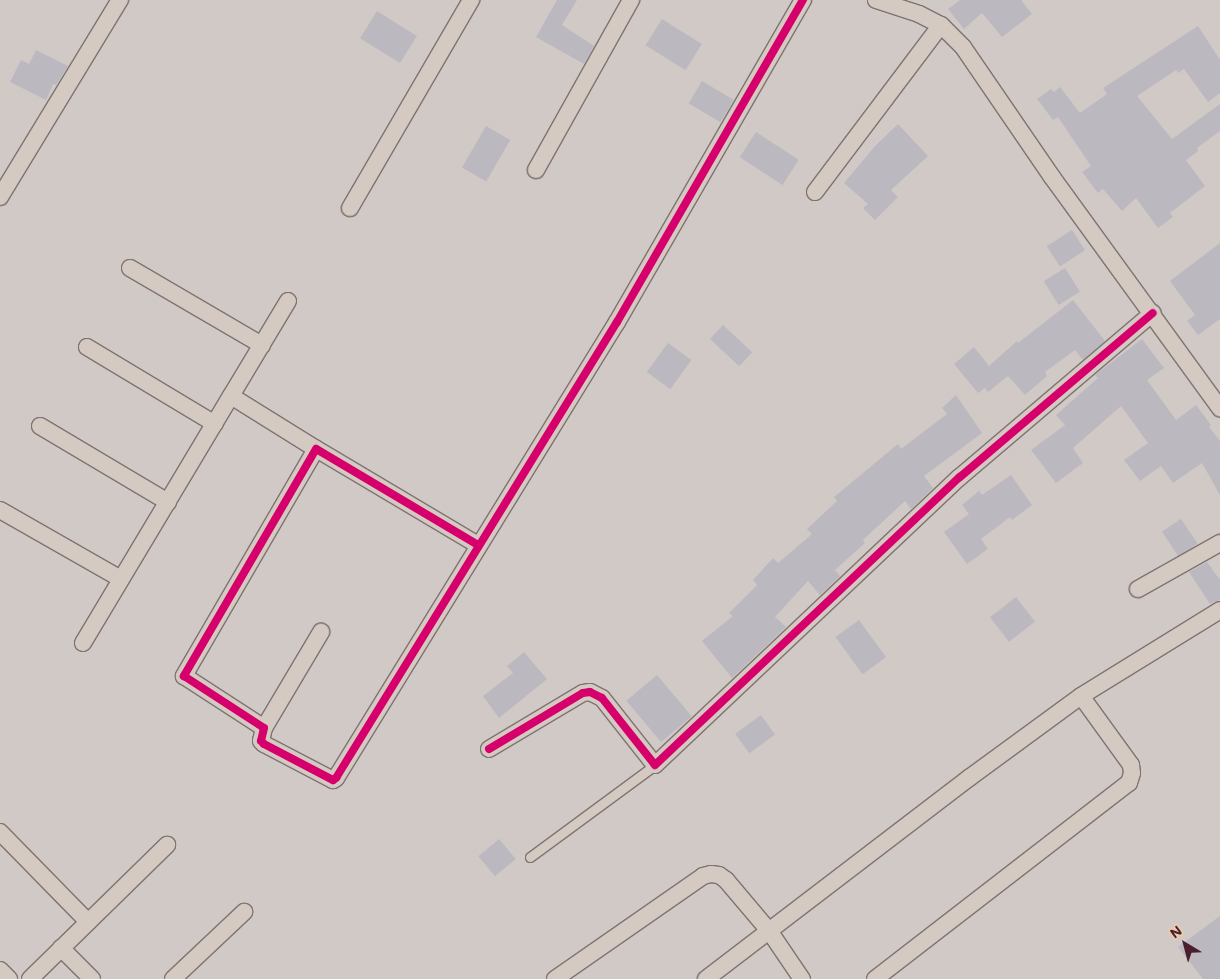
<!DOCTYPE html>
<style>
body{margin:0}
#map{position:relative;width:1220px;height:979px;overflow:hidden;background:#d1c9c6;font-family:Mali,sans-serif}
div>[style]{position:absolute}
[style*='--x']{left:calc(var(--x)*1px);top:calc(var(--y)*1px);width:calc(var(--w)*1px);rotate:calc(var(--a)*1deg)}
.building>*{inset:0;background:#bcb8c0;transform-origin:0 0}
.roads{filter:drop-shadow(1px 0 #7f7374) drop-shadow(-1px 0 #7f7374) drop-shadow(0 1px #7f7374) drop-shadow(0 -1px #7f7374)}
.service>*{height:9px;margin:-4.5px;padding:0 4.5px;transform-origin:4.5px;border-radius:4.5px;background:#d4cac1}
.minor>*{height:16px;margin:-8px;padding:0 8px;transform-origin:8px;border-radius:8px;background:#d4cac1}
.cycleway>*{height:8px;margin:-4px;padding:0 4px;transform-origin:4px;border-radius:4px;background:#d6006c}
span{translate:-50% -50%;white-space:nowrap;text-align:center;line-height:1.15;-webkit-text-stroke:5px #e6cbae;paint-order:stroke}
.north{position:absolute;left:1160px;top:919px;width:50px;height:50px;-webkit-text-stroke:4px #e6cbae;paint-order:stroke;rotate:323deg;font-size:14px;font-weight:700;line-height:20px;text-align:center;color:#4a1f2b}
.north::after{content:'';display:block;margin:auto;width:18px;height:22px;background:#4a1f2b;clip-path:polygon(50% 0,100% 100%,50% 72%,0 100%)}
</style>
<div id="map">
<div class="building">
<i style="clip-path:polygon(557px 0,577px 0,562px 25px,594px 46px,584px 64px,536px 37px)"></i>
<i style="clip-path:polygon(960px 0,1021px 0,1032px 14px,1002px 37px,982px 13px,964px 29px,948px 9px)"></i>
<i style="left:377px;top:11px;width:47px;height:32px;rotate:32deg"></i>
<i style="left:662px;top:19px;width:47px;height:31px;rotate:32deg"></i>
<i style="clip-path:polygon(1198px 26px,1220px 60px,1220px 93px,1208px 102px,1184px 69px,1178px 73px,1176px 70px,1137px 96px,1172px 139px,1220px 104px,1220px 131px,1197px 148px,1198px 151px,1186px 160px,1205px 186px,1170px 213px,1173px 217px,1158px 228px,1136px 198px,1122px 211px,1103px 189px,1098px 193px,1082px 172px,1091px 166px,1058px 117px,1053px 120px,1037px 99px,1051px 89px,1054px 92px,1060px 87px,1080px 113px,1107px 94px,1103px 88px)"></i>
<i style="clip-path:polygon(36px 50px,68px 66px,56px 85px,53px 84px,46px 100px,10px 82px,21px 60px,29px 64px)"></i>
<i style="left:702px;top:81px;width:37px;height:26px;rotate:31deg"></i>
<i style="clip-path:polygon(898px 124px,928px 156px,891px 190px,898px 197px,875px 220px,863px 208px,868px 204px,844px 183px,875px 146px)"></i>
<i style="left:486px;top:126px;width:28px;height:48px;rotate:30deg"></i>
<i style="left:756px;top:132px;width:51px;height:30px;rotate:33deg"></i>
<i style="left:1072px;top:230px;width:24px;height:30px;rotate:57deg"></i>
<i style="clip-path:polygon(1220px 243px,1220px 319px,1198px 335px,1187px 321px,1195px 315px,1170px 281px)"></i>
<i style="left:1065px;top:268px;width:28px;height:25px;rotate:58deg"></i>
<i style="clip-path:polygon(1073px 300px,1105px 341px,1083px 360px,1075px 350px,1045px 372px,1047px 376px,1025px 395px,1008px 376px,988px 392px,985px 388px,978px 393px,954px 364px,974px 347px,989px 366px,1017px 341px,1018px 343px)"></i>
<i style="left:723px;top:325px;width:40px;height:19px;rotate:43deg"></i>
<i style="clip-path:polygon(1142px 339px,1164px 368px,1147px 380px,1176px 420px,1196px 405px,1211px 425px,1209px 427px,1220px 441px,1220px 495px,1202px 463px,1173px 483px,1161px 466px,1140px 481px,1124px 460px,1148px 443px,1121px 406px,1073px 448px,1083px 463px,1056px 483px,1031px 450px,1065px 425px,1056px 415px,1098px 378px,1095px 375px)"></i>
<i style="left:668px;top:343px;width:29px;height:36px;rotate:36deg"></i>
<i style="clip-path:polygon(956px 395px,982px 433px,924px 476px,933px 488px,911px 509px,905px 501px,863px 540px,865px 543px,835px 570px,840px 576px,820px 595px,808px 581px,775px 617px,786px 627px,732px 678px,702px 641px,733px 616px,729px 613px,757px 585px,753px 580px,773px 558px,778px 563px,812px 534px,807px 529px,837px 501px,834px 497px,898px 444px,901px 449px,947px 414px,942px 408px)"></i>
<i style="clip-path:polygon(1011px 475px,1032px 505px,1012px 520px,1010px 517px,981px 539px,988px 549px,967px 564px,944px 532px,969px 514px,962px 505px,979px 491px,982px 495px)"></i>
<i style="left:1181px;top:519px;width:30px;height:23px;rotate:56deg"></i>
<i style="clip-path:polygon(1207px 562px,1220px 580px,1220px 600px,1210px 604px,1189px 572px)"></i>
<i style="left:1016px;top:597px;width:31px;height:33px;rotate:52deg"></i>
<i style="left:859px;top:620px;width:46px;height:29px;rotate:54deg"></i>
<i style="clip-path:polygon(524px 652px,547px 679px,499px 718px,483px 696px,513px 673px,507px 666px)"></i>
<i style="left:657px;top:675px;width:54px;height:40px;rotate:50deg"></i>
<i style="left:761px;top:715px;width:24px;height:32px;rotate:54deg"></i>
<i style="left:499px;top:839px;width:26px;height:27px;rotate:50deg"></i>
<i style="clip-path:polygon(1220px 916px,1220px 979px,1203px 979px,1178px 947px)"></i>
</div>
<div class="roads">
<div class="service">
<i style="--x:530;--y:857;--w:155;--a:-36.4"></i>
</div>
<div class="minor">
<i style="--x:876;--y:0;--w:45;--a:18"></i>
<i style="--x:919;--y:14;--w:25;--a:27"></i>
<i style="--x:941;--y:25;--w:31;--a:45"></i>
<i style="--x:963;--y:47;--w:158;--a:55.6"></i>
<i style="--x:1052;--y:177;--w:286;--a:54"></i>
<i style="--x:536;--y:170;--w:195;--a:-60.8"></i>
<i style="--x:815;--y:192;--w:209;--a:-53"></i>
<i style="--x:0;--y:197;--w:231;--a:-58.7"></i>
<i style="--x:350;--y:208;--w:241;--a:-59.8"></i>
<i style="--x:130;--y:268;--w:153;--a:30.3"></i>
<i style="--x:288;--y:301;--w:111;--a:121"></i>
<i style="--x:231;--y:396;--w:100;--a:31.9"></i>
<i style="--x:87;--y:347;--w:149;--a:31"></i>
<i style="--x:40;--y:426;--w:149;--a:30.7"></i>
<i style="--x:0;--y:510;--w:139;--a:29.7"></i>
<i style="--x:478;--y:545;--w:188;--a:-149.3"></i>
<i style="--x:316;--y:449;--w:263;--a:120.2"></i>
<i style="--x:184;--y:676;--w:95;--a:33"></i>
<i style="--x:264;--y:728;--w:13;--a:103"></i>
<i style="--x:261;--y:741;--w:4;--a:45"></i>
<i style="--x:264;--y:744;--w:78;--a:27.6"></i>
<i style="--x:333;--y:780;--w:4;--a:-34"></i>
<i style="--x:336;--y:778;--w:536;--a:-58.36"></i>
<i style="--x:617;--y:322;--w:372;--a:-60"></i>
<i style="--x:1138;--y:589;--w:94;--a:-29.3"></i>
<i style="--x:83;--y:643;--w:288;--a:-59.1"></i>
<i style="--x:264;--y:728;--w:112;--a:-59.3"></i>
<i style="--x:489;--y:749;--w:109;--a:-30.8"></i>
<i style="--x:583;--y:693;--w:7;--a:-8"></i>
<i style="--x:590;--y:692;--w:13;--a:27"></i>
<i style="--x:602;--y:698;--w:85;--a:51.7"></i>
<i style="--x:655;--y:765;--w:419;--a:-43.4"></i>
<i style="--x:960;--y:477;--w:253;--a:-40.4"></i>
<i style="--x:0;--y:832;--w:126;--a:45.6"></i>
<i style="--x:61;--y:948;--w:44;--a:45"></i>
<i style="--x:0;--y:970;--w:13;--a:45"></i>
<i style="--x:30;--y:979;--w:192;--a:-44.4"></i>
<i style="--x:173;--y:979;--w:98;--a:-43.3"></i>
<i style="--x:555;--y:979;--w:180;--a:-34.8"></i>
<i style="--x:703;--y:876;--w:8;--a:-14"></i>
<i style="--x:711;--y:874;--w:8;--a:7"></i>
<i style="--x:719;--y:875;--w:9;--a:36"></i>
<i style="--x:726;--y:880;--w:68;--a:49.8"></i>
<i style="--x:770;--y:932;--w:57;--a:55.8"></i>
<i style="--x:706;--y:979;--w:331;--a:-37.4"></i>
<i style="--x:969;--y:778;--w:139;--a:-36.2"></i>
<i style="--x:1081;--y:696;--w:163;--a:-31.7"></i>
<i style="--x:875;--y:979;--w:321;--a:-37.7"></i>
<i style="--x:1129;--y:783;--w:10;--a:-73"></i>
<i style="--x:1132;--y:773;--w:8;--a:-97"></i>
<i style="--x:1131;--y:765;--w:85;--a:-125.9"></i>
</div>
</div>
<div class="cycleway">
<i style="--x:478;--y:545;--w:188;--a:-149.3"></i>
<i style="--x:316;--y:449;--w:263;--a:120.2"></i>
<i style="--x:184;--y:676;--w:95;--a:33"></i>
<i style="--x:264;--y:728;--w:13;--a:103"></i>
<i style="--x:261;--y:741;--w:4;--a:45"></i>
<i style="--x:264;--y:744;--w:78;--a:27.6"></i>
<i style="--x:333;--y:780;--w:4;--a:-34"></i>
<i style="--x:336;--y:778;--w:536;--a:-58.36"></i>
<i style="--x:617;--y:322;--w:372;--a:-60"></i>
<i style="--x:489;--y:749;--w:109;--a:-30.8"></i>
<i style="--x:583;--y:693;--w:7;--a:-8"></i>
<i style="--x:590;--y:692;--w:13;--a:27"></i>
<i style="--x:602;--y:698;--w:85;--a:51.7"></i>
<i style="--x:655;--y:765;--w:419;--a:-43.4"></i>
<i style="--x:960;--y:477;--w:253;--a:-40.4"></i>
</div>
<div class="north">N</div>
</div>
